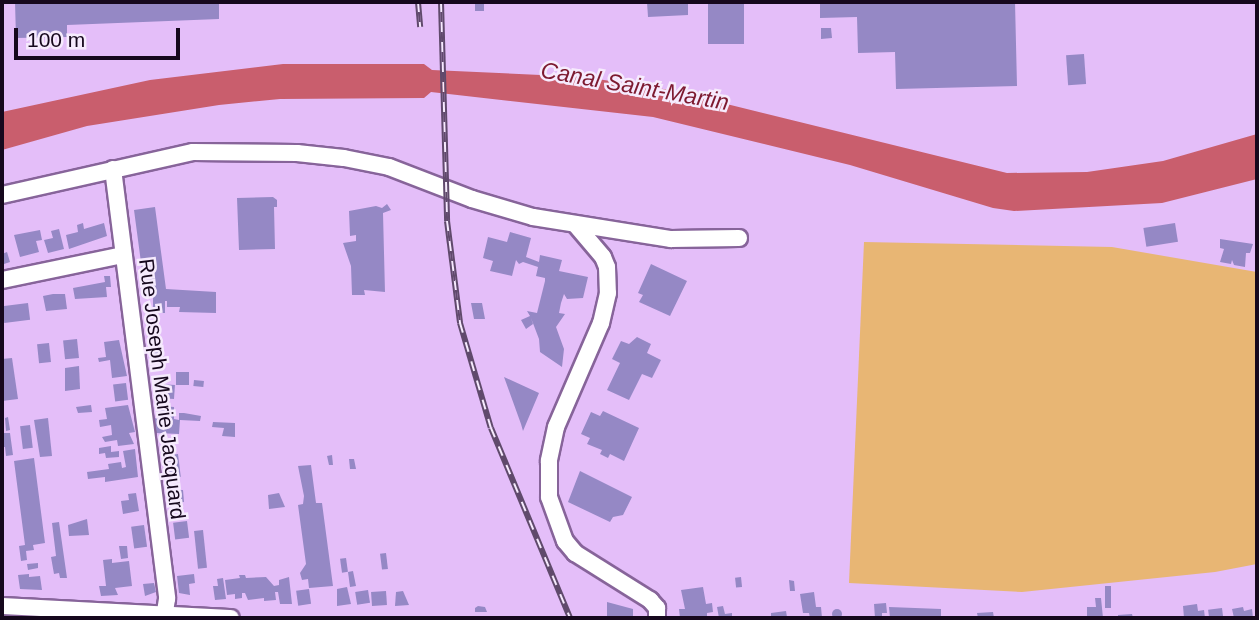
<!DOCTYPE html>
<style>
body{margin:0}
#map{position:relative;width:1259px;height:620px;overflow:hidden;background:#e4bef9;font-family:Helvetica,sans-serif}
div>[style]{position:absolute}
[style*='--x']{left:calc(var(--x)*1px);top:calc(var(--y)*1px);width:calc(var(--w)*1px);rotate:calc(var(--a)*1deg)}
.green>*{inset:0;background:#e8b674}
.water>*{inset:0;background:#c95e6d}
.building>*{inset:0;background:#9588c5;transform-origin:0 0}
.round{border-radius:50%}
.roads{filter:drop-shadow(2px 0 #87649a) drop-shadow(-2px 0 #87649a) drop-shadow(0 2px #87649a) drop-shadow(0 -2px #87649a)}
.minor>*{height:16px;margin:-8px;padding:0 8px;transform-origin:8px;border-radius:8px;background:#fff}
.rail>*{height:6px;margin-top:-3px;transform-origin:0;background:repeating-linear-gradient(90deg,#f6ebfd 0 10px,#604a6c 0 20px);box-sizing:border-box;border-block:2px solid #604a6c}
span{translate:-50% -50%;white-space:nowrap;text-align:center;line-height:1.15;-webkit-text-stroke:5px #f6ebfd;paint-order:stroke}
.street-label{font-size:21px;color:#16081d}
.water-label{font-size:23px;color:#7d1a30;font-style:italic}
.frame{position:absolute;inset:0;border:4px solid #16081d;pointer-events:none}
.scale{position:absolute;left:14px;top:28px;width:166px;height:32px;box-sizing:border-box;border:4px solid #16081d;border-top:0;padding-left:9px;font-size:21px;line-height:24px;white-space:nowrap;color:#16081d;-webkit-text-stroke:5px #f6ebfd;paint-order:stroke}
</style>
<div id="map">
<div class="green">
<i style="clip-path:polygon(864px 242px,1112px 247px,1257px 272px,1257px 564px,1215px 572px,1022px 592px,849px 583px)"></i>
</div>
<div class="water">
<i style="clip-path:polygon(283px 64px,424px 64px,432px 70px,584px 77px,670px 90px,1007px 173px,1087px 172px,1163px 161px,1257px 134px,1257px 179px,1162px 203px,1014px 211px,993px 208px,850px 165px,653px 117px,431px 92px,424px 98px,280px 99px,219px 105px,87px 126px,2px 150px,2px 112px,150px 80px)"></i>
</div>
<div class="building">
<i style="clip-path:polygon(15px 2px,219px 2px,219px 19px,67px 25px,67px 37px,16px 38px)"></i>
<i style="left:475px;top:2px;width:9px;height:9px"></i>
<i style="clip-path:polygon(647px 2px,688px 2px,688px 15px,648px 17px)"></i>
<i style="left:708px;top:2px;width:36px;height:42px"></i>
<i style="clip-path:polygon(820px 2px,1015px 2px,1017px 86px,896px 89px,895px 52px,858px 53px,857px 17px,820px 18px)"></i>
<i style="clip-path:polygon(821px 28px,831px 28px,832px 38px,821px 39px)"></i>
<i style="left:1084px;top:54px;width:30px;height:18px;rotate:86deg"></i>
<i style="clip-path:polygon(273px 197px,277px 200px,277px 207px,274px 207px,275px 249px,239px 250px,237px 198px)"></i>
<i style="clip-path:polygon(387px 204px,391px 210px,383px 213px,385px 292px,364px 290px,365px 295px,352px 295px,351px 266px,343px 243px,356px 241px,356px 235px,350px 236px,349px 211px,376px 206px,382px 208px)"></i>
<i style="clip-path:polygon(155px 207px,166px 289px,216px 292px,216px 313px,179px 312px,180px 307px,167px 307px,167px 301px,165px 301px,165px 313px,153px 313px,153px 288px,151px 284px,144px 285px,134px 210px)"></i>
<i style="clip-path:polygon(83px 223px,84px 229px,104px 223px,107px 236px,69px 249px,66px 235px,78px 232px,77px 225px)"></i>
<i style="left:1175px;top:223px;width:19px;height:32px;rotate:81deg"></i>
<i style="clip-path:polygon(59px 229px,64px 249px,48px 253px,44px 240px,53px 238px,51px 231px)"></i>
<i style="clip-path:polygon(40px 230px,42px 240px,36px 241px,39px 252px,20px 257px,14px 235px)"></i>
<i style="clip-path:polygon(510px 232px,531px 238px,526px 257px,539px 262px,540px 255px,562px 260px,559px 271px,588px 277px,583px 298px,567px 299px,564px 294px,561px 303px,559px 313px,565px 314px,556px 327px,564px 349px,562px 367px,540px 352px,539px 339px,531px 318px,533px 324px,526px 329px,521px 320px,530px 316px,527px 311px,537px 313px,545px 281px,545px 278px,536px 276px,538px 267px,523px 262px,519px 264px,516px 260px,512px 276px,490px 271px,493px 261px,483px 258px,488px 237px,507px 242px)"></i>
<i style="clip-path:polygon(1220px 239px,1253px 244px,1250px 253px,1246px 253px,1245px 267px,1234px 265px,1232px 260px,1231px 264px,1220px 262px,1224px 249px,1220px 248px)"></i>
<i style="clip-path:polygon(7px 252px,10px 262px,4px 264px,2px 254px)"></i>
<i style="clip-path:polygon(651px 264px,687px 281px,670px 316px,639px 302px,643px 295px,638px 293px)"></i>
<i style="clip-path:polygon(104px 276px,110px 276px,111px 287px,106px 287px,107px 297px,75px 299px,73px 288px,105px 282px)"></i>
<i style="clip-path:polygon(53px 294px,65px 294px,67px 309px,46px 311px,43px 296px)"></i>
<i style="left:28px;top:303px;width:17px;height:26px;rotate:83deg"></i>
<i style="clip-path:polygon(471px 303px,482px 303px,485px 319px,474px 319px)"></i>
<i style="clip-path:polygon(637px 337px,651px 344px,647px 353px,661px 360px,652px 378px,642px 374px,629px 400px,607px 390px,620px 363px,612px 359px,621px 341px,629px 344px)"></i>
<i style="left:77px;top:339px;width:19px;height:14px;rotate:84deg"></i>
<i style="clip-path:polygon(119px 340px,127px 376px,112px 378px,110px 360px,99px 362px,98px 358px,106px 357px,104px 342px)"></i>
<i style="left:49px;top:343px;width:19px;height:12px;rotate:84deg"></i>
<i style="left:163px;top:350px;width:13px;height:9px;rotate:86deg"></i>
<i style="clip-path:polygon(12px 358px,18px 399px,2px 401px,2px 359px)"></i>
<i style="clip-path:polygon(79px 366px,80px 389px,65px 391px,65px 368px)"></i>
<i style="left:176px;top:372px;width:13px;height:13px"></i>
<i style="clip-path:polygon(504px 377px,539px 393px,523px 431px,521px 424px)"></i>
<i style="left:194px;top:380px;width:10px;height:6px;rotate:6deg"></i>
<i style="left:126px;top:383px;width:17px;height:13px;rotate:83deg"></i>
<i style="left:159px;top:384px;width:16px;height:14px;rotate:4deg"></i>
<i style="clip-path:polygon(91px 405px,92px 412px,78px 413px,76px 407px)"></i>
<i style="clip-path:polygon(128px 405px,135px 432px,129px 433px,134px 444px,118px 446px,117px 440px,105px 442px,102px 437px,112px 435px,111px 425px,100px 427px,99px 420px,107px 419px,105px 408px)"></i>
<i style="clip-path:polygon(161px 406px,174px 407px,174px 419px,179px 420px,179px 413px,184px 413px,201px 416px,200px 421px,180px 420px,179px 434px,156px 433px,154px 418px,160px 419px)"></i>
<i style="clip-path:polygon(603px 411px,639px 428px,624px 461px,610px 454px,608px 458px,600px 454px,602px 450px,587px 444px,590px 438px,581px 434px,591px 412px,600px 416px)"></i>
<i style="clip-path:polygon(8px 417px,10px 430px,6px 431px,5px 418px)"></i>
<i style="clip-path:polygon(48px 418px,52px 456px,40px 457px,34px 420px)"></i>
<i style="clip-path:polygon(213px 422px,235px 423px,235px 437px,222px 436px,224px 428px,212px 427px)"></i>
<i style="left:30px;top:425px;width:23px;height:10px;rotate:83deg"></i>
<i style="clip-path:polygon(2px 433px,10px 433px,13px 455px,6px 456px,5px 447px,2px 447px)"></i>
<i style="clip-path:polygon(111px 446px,111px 452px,119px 451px,119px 457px,106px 458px,105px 453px,99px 454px,99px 448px)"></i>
<i style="clip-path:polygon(135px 449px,138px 477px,105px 482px,105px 477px,88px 479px,87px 472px,109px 469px,108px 464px,121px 462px,122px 468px,126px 467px,123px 451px)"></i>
<i style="left:178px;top:454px;width:23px;height:14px;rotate:83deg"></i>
<i style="clip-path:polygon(332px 455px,333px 465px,329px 465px,327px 456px)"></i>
<i style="clip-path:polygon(34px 458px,45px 543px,33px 545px,34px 550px,26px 551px,27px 560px,21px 561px,19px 546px,25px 545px,14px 461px)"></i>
<i style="clip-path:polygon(349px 459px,354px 459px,356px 469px,350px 469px)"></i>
<i style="clip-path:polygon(311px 465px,316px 503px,322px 503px,333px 586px,309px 588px,308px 579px,302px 580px,300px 573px,306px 564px,298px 505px,303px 504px,304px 496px,298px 466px)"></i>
<i style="clip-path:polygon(580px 471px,632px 497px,623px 515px,613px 517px,610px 522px,568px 502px)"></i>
<i style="left:183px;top:490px;width:12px;height:14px;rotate:85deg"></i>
<i style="clip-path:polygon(136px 493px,139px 511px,123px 514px,121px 501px,129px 500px,128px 494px)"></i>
<i style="clip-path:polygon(279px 493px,285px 507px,269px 509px,268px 495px)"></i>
<i style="clip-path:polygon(87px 519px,89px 535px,69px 536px,68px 525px)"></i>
<i style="left:187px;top:521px;width:17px;height:14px;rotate:83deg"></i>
<i style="clip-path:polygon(59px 522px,67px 578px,60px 578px,59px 573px,54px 574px,51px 557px,56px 556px,52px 523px)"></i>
<i style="left:144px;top:525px;width:22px;height:13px;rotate:82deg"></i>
<i style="left:203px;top:530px;width:38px;height:9px;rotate:84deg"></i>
<i style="clip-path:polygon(119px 546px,127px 546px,128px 558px,121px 559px)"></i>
<i style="left:386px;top:553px;width:16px;height:6px;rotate:83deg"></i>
<i style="left:346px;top:558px;width:14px;height:6px;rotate:82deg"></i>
<i style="clip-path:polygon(112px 559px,112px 563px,129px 561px,132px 586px,115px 588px,118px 595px,101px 596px,99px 586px,106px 586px,103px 560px)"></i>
<i style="clip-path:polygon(38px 563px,38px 568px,28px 570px,27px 564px)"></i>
<i style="clip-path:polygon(353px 571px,356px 586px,350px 587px,348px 572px)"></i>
<i style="clip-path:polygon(29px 574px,29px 577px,40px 576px,42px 590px,20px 589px,18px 575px)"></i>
<i style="clip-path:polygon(194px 574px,195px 583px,189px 584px,190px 595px,179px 593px,177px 576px)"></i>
<i style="clip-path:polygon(239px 575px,245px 575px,246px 578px,266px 577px,274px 586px,279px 585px,279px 580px,289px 577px,292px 604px,280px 604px,278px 592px,275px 592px,276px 600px,264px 601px,264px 598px,248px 600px,245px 593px,242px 593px,242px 598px,235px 599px,235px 594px,227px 595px,225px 580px,240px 578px)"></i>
<i style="left:741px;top:577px;width:10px;height:6px;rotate:84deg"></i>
<i style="clip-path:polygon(223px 578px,226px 599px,215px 600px,213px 586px,218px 586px,217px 579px)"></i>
<i style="clip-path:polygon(789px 580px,794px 581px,795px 591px,790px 591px)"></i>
<i style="clip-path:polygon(154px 583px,156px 592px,145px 596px,143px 584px)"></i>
<i style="left:1105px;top:586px;width:6px;height:22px"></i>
<i style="clip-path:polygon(347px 587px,351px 604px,337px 606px,337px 589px)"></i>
<i style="clip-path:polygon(703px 587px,706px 604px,712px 603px,713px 612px,707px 613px,707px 618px,680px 618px,679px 609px,685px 609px,681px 590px)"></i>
<i style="left:309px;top:589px;width:15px;height:13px;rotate:82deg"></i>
<i style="left:368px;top:590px;width:13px;height:13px;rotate:81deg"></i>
<i style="left:386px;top:591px;width:14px;height:15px;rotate:86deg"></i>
<i style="clip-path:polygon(403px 591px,409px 605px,395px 606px,396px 592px)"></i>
<i style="clip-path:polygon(814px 592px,816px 607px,821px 607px,822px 618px,810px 618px,809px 613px,803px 613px,800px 594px)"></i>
<i style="clip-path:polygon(1095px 598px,1101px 598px,1103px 618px,1087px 618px,1087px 607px,1096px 607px)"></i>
<i style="clip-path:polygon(607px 602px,633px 609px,633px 618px,607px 618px)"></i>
<i style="clip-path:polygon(886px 603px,887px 613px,882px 613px,882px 618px,875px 618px,874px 604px)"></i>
<i style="clip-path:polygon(1197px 604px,1198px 611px,1204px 610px,1205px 618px,1184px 618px,1183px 606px)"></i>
<i style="clip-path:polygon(478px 606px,485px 607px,487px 612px,475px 612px,475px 608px)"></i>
<i style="clip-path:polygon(723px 606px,725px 614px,732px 613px,732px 618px,719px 618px,717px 607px)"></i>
<i style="clip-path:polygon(889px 607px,941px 609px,941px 618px,890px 618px)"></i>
<i style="clip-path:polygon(1243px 607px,1244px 611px,1252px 609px,1253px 618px,1234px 618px,1232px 609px)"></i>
<i style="left:1222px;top:608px;width:8px;height:14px;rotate:83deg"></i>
<i class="round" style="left:832px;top:609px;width:10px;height:10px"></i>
<i style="clip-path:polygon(786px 611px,787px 617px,771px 618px,771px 613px)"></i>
<i style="clip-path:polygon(993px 612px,994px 618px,978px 618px,977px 613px)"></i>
<i style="clip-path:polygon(1132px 614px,1133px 618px,1118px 618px,1118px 615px)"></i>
</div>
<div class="roads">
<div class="minor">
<i style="--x:113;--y:169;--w:433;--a:82.8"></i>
<i style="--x:167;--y:599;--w:19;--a:99"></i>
<i style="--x:2;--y:195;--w:196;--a:-12.7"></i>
<i style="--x:193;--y:152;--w:104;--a:0.6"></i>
<i style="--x:297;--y:153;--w:47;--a:6.1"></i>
<i style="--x:344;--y:158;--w:46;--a:11.3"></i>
<i style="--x:389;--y:167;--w:89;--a:21.1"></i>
<i style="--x:472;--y:199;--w:64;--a:16.4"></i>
<i style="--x:533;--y:217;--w:140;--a:9.1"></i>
<i style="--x:671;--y:239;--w:68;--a:-0.8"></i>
<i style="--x:575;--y:224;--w:43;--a:49.7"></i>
<i style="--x:603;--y:257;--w:11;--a:68"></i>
<i style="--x:607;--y:267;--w:26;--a:88"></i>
<i style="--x:608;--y:293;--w:31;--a:103"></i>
<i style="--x:601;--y:323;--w:113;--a:113.4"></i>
<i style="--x:556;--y:427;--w:35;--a:102"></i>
<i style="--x:549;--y:461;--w:36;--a:90"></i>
<i style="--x:549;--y:497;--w:47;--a:70"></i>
<i style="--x:565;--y:541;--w:16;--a:50"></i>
<i style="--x:575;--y:553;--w:89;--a:32.1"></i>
<i style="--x:650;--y:600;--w:11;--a:49"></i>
<i style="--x:657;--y:608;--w:10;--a:90"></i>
<i style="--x:2;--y:280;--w:124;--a:-11.7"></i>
<i style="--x:2;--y:606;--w:229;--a:3"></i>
</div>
</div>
<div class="rail">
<i style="--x:418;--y:2;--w:25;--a:85"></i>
<i style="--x:441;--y:2;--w:219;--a:88.4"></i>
<i style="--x:447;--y:221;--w:103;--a:82.7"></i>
<i style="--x:460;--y:323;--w:109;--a:73.6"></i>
<i style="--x:491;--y:428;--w:206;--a:67.4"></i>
</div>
<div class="street-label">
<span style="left:162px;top:389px;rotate:83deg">Rue Joseph Marie Jacquard</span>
</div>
<div class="water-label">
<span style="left:635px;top:86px;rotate:10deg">Canal Saint-Martin</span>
</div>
<div class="frame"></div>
<div class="scale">100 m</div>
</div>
